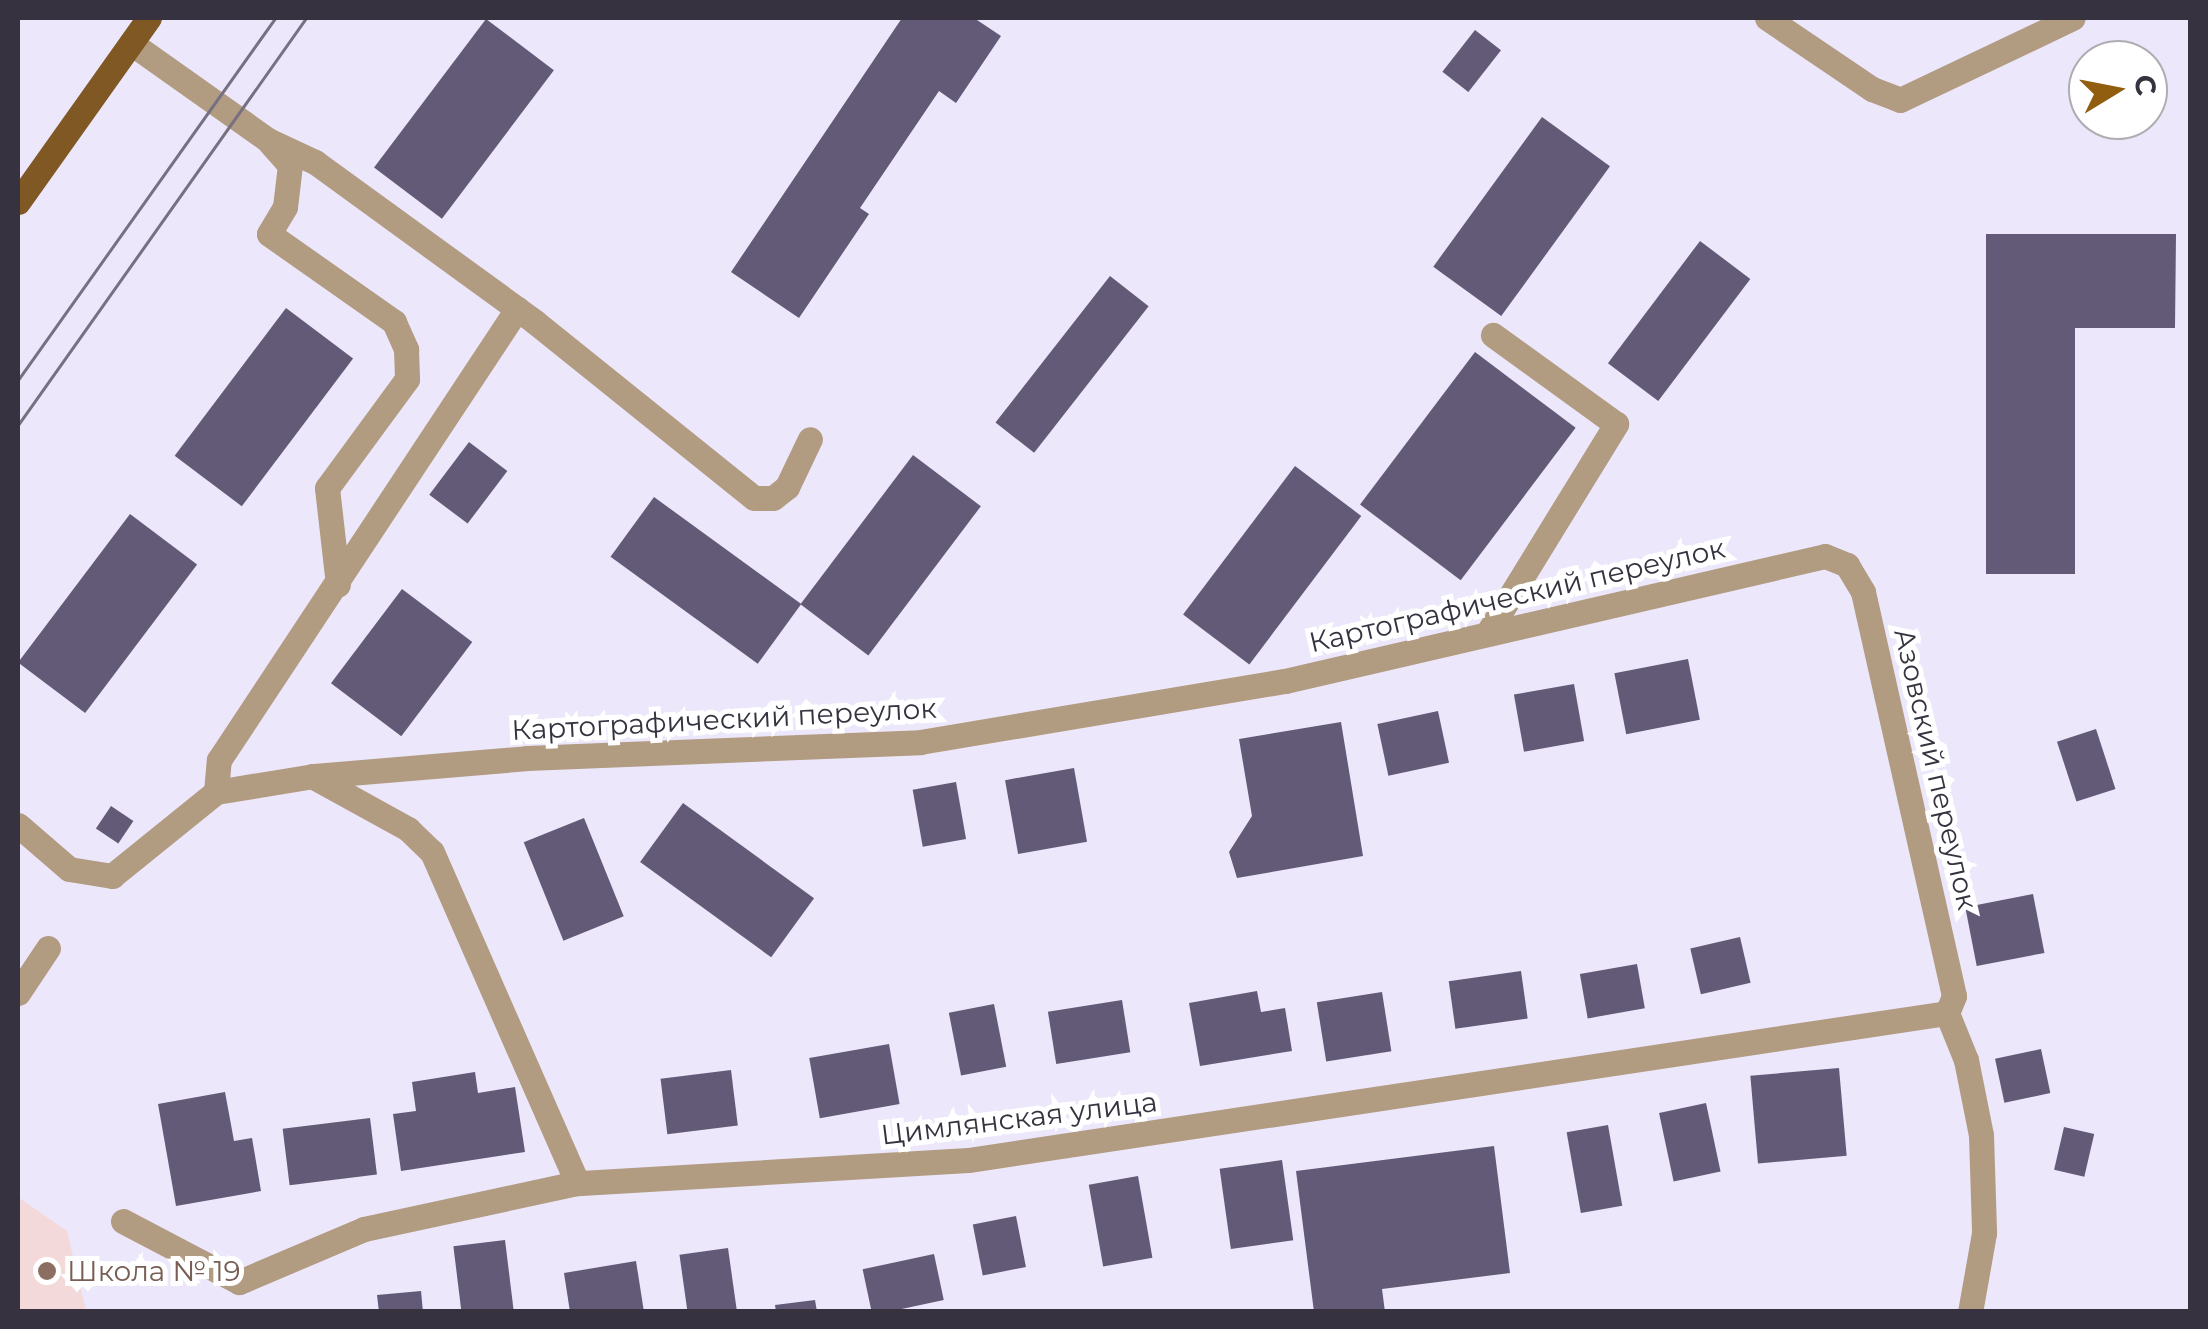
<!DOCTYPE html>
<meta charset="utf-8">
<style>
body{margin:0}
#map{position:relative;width:2208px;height:1329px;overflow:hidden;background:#ece7fb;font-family:Montserrat,sans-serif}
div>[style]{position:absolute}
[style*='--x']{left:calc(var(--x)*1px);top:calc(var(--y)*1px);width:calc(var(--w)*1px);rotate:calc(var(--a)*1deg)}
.education>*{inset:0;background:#f4d9db}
.building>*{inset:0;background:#625a77;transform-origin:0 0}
.lane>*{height:25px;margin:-12.5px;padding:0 12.5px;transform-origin:12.5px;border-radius:12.5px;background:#b19b81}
.street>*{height:25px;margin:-12.5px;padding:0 12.5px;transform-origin:12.5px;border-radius:12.5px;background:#b19b81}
.primary>*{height:25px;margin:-12.5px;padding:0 12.5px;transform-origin:12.5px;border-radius:12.5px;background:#7f5823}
.tram>*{height:2.5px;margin:-1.25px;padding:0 1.25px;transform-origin:1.25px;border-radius:1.25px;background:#767181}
.dots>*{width:28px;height:28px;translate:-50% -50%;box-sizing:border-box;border:5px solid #fff;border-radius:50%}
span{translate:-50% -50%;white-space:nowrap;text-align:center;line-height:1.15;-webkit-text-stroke:10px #fff;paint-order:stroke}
.street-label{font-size:28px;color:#36323f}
.education-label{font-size:28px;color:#785e54}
.left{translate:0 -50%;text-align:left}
.frame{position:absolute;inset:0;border:20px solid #36323f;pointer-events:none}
.north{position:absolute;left:2068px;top:40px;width:100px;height:100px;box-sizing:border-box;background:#fff;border:2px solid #afadb2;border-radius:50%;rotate:80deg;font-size:28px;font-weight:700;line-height:40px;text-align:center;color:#36323f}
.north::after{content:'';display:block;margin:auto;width:35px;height:45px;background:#915d0f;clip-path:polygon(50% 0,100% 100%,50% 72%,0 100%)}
</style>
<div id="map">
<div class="education">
<i style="clip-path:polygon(18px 1197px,67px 1231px,86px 1311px,18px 1311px)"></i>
</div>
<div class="building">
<i style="clip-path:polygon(902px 18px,974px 18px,1001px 36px,956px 103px,939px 91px,860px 208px,869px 214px,799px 318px,731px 272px)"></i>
<i style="left:486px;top:19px;width:85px;height:186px;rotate:37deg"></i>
<i style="left:1475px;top:30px;width:33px;height:53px;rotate:38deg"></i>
<i style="left:1542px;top:117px;width:84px;height:185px;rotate:36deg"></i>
<i style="clip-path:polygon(1986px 234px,2176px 234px,2175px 328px,2075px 328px,2075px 574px,1986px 574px)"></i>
<i style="left:1700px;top:241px;width:63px;height:153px;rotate:37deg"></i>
<i style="left:1110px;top:276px;width:49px;height:186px;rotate:38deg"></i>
<i style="left:286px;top:308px;width:84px;height:185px;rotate:37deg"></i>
<i style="left:1475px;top:352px;width:126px;height:191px;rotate:37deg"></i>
<i style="left:469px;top:442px;width:48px;height:66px;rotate:37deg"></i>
<i style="left:913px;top:455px;width:85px;height:187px;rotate:37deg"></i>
<i style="left:1295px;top:466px;width:83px;height:186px;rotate:37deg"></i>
<i style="left:654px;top:497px;width:182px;height:74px;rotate:36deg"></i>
<i style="left:130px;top:514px;width:84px;height:186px;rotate:37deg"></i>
<i style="left:402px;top:589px;width:88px;height:118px;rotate:37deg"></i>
<i style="left:1688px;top:659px;width:62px;height:75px;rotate:79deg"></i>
<i style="left:1574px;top:684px;width:58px;height:61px;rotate:80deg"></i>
<i style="left:1438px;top:711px;width:53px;height:62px;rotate:78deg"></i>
<i style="clip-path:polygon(1341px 722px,1363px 856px,1237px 878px,1229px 852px,1252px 816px,1239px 739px)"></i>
<i style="left:2096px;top:729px;width:63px;height:41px;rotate:72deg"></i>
<i style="left:1074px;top:768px;width:75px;height:70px;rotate:80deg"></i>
<i style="left:956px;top:782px;width:58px;height:44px;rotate:80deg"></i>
<i style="left:683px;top:803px;width:162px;height:73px;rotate:36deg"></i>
<i style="left:111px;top:806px;width:27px;height:27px;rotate:34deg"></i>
<i style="left:584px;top:818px;width:106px;height:65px;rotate:68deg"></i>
<i style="left:2033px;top:894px;width:60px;height:69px;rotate:79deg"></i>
<i style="left:1740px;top:937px;width:47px;height:51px;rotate:77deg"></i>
<i style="left:1637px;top:964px;width:45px;height:58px;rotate:80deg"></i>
<i style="left:1521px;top:971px;width:48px;height:73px;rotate:82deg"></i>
<i style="clip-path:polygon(1257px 991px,1261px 1012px,1285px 1008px,1292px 1051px,1200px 1066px,1189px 1003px)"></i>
<i style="left:1382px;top:992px;width:60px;height:66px;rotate:81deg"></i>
<i style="left:1122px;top:1000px;width:53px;height:75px;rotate:81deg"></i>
<i style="left:994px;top:1004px;width:64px;height:46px;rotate:79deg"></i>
<i style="left:889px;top:1044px;width:61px;height:81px;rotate:80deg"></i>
<i style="left:2041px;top:1049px;width:45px;height:47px;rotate:78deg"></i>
<i style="left:1839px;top:1068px;width:88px;height:89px;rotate:85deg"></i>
<i style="left:731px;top:1070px;width:56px;height:71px;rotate:83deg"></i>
<i style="clip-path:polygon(475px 1072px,478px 1093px,515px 1087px,525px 1152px,401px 1171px,393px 1114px,416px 1111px,412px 1082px)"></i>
<i style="clip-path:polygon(225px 1092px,234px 1141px,252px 1138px,261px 1191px,176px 1206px,158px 1104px)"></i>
<i style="left:1706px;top:1103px;width:70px;height:48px;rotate:78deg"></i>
<i style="left:370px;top:1118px;width:57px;height:88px;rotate:83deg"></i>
<i style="left:1608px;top:1125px;width:82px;height:42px;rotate:80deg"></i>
<i style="left:2064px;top:1127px;width:31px;height:44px;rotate:13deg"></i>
<i style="clip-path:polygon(1494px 1146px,1510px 1273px,1382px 1289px,1385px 1312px,1314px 1312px,1296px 1171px)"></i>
<i style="left:1282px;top:1160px;width:81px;height:63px;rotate:82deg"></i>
<i style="left:1138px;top:1176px;width:83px;height:50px;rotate:80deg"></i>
<i style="left:1016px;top:1216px;width:52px;height:44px;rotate:79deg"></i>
<i style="left:505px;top:1240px;width:73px;height:52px;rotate:83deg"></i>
<i style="left:728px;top:1248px;width:65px;height:49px;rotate:82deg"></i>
<i style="left:934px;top:1254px;width:47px;height:73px;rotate:78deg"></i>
<i style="clip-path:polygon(636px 1261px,644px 1312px,570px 1312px,564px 1273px)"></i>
<i style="clip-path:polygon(421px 1291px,423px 1312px,379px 1312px,377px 1295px)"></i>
<i style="clip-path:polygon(815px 1300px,817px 1312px,776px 1312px,775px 1305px)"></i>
</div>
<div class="lane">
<i style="--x:1767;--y:18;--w:127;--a:34.1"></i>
<i style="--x:1872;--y:89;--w:30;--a:21"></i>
<i style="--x:1900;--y:100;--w:191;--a:-25.4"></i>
<i style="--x:131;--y:43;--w:168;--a:35.3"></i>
<i style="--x:268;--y:140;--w:52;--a:25.1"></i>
<i style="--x:315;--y:162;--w:272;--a:36"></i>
<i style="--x:535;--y:322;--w:281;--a:38.8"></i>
<i style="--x:754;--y:498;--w:19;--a:0"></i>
<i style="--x:773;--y:498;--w:18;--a:-38"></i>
<i style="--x:787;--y:487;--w:53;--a:-64.4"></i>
<i style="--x:271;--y:144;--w:28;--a:48"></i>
<i style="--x:290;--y:165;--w:42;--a:96.8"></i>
<i style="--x:285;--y:207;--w:31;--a:121"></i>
<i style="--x:269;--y:234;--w:153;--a:35.1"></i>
<i style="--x:394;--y:322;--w:30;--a:66"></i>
<i style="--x:406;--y:349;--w:30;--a:88"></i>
<i style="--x:407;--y:379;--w:135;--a:126.3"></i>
<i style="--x:327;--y:488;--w:97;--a:83.5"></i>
<i style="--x:1490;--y:629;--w:241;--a:-58.4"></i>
<i style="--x:1616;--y:424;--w:152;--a:-144.1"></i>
<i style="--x:216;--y:792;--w:32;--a:-85"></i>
<i style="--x:219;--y:760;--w:541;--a:-56.55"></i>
<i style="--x:18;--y:993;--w:54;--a:-56.3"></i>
<i style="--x:1947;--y:1013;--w:51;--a:68"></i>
<i style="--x:1966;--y:1060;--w:76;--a:78.7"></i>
<i style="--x:1981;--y:1135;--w:98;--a:88.2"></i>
<i style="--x:1984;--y:1233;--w:80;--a:100"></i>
</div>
<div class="street">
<i style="--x:312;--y:776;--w:110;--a:28.9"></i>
<i style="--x:408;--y:829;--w:33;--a:44"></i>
<i style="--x:432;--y:852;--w:361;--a:66.3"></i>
<i style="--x:18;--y:825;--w:67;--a:40.8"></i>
<i style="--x:69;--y:869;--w:44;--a:9.2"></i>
<i style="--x:112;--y:876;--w:134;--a:-38.9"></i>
<i style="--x:216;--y:792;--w:99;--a:-9.3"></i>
<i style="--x:314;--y:776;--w:214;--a:-4.8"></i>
<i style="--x:527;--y:758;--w:393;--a:-2.3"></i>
<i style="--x:920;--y:742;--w:370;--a:-9.5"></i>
<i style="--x:1285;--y:681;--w:554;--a:-13.03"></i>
<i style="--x:1825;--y:556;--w:24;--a:22"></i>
<i style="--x:1847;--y:565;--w:31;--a:59"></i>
<i style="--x:1863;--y:592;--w:414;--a:77.3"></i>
<i style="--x:1954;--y:996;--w:18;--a:112"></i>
<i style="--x:1947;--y:1013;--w:990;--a:171.46"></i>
<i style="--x:968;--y:1160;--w:392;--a:176.6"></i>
<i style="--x:577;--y:1183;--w:218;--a:167.8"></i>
<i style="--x:364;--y:1229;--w:136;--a:157"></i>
<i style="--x:239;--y:1282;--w:131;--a:-152.3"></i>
</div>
<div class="primary">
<i style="--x:18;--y:202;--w:226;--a:-54.6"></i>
</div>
<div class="tram">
<i style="--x:18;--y:380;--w:444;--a:-54.6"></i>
<i style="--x:18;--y:425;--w:499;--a:-54.7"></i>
</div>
<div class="dots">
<i style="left:47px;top:1271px;background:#8d6e63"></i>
</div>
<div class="street-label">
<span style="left:1517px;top:595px;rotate:-13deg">Картографический переулок</span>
<span style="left:724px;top:719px;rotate:-3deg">Картографический переулок</span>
<span style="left:1936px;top:769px;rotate:77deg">Азовский переулок</span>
<span style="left:1019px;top:1118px;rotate:-7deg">Цимлянская улица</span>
</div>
<div class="education-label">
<span class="left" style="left:67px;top:1271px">Школа № 19</span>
</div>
<div class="frame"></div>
<div class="north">С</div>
</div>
